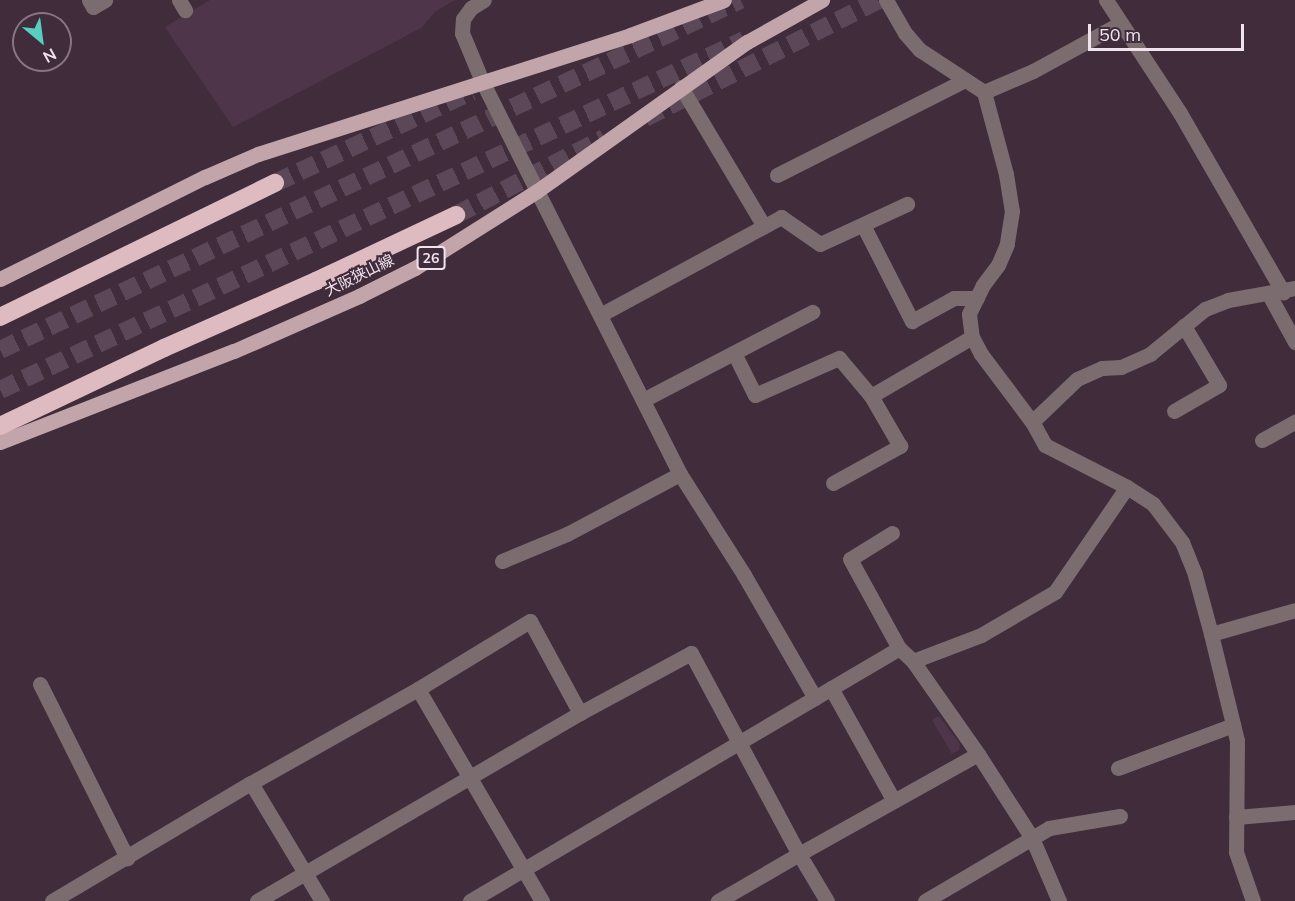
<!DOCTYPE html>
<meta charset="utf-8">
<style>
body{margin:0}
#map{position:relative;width:1295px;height:901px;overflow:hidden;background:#412c3c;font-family:Mulish,"Noto Sans JP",sans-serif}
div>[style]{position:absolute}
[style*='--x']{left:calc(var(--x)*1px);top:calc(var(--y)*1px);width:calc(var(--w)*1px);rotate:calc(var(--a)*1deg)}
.built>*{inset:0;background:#4f3549}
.motorway-tunnel>*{height:18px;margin-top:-9px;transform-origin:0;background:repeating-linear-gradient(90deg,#5b4757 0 18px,transparent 0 27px)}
.minor>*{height:15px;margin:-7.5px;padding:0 7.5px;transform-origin:7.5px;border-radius:7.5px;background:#7b6d6f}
.tertiary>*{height:15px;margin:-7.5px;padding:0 7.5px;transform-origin:7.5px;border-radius:7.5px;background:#7b6d6f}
.primary>*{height:15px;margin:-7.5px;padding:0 7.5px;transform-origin:7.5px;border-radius:7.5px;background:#c2a5aa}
.motorway>*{height:18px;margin:-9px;padding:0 9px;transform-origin:9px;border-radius:9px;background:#ddbbc1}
span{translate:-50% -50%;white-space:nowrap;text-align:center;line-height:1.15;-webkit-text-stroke:4.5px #412c3c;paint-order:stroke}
.shield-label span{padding:2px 4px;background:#412c3c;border:2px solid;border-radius:4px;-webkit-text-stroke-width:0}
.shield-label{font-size:14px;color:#f1e3ed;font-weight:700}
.street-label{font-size:15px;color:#f1e3ed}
.north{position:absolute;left:12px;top:12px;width:60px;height:60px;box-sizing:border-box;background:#412c3c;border:2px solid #877583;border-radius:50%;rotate:151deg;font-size:16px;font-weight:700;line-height:24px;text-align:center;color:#f1e3ed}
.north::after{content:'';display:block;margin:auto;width:21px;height:27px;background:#58cec0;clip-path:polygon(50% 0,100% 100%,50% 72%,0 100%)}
.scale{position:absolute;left:1088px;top:24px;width:156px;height:27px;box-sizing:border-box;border:3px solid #f1e3ed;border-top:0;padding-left:8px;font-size:18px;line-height:21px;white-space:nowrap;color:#f1e3ed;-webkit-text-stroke:4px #412c3c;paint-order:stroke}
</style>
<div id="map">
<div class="built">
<i style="clip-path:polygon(210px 0,455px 0,436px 11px,421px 28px,233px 127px,165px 27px)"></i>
<i style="clip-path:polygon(939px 716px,960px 744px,959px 750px,952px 754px,932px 720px)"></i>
</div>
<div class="motorway-tunnel">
<i style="--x:645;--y:118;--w:262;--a:-26.8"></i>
<i style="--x:275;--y:183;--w:217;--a:-25"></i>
<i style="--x:456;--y:215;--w:167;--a:-27.5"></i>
<i style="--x:0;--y:350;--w:819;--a:-25.31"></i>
<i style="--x:0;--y:390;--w:822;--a:-25.19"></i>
</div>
<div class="minor">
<i style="--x:89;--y:0;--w:8;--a:60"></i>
<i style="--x:93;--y:7;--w:14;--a:-30"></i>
<i style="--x:179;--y:0;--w:12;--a:59"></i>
<i style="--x:886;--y:0;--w:38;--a:60"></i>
<i style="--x:905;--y:33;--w:23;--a:49"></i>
<i style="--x:920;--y:50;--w:77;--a:33.3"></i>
<i style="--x:984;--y:92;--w:85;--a:75"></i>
<i style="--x:1006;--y:174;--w:37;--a:81"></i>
<i style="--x:1012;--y:211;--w:33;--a:99"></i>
<i style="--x:1007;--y:244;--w:23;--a:113"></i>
<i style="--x:998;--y:265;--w:25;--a:127"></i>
<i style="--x:983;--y:285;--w:32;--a:116"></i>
<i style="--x:969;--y:314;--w:23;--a:83"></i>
<i style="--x:972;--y:337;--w:19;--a:62"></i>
<i style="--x:981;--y:354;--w:85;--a:53.1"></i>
<i style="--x:1106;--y:0;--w:135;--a:56.8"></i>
<i style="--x:1180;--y:113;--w:207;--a:60.1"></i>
<i style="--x:482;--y:81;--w:52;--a:-112.6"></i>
<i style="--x:462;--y:33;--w:14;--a:-86"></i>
<i style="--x:463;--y:19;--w:14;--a:-54"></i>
<i style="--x:471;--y:8;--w:15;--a:-32"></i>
<i style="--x:681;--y:87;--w:162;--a:59.2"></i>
<i style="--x:984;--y:92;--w:53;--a:-23.2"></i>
<i style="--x:1033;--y:71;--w:100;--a:-28.6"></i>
<i style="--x:777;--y:175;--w:211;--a:-26.8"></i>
<i style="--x:537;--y:191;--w:317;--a:63.2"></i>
<i style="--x:680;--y:474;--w:120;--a:57.6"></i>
<i style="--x:744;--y:575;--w:142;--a:60"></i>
<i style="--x:863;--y:225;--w:108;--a:63"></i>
<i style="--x:912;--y:321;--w:48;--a:-28.7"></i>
<i style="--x:954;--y:298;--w:23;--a:0"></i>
<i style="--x:1268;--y:293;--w:56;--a:61.1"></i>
<i style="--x:600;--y:315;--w:206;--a:-28.4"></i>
<i style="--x:781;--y:217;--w:47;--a:34.7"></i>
<i style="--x:820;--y:244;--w:96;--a:-24.7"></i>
<i style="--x:734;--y:353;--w:47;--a:63.4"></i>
<i style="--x:755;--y:395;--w:92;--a:-23.8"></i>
<i style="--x:839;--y:358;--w:50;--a:49.9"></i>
<i style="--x:871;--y:396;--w:117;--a:-30.3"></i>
<i style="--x:643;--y:400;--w:191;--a:-27.5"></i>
<i style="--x:1174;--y:411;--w:52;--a:-30"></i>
<i style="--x:1219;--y:385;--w:69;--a:-120.7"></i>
<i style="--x:1262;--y:440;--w:38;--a:-29"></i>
<i style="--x:833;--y:483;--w:77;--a:-28.9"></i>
<i style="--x:900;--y:446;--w:58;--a:-120.1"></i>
<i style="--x:1127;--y:487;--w:92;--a:-152.9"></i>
<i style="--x:1045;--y:445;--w:26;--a:-119"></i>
<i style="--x:1032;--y:422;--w:62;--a:-43.7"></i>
<i style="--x:1077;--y:379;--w:27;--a:-24"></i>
<i style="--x:1102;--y:368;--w:19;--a:-3"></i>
<i style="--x:1121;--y:367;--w:32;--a:-24"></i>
<i style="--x:1150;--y:354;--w:71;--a:-39.3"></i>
<i style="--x:1205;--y:309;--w:25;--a:-21"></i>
<i style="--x:1228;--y:300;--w:68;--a:-10.2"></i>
<i style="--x:892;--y:533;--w:49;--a:148.2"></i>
<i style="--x:850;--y:559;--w:102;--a:61.2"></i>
<i style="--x:502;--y:561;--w:70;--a:-22.6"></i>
<i style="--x:567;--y:534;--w:128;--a:-28"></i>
<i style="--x:1211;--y:634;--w:110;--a:76.3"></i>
<i style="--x:1237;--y:741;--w:111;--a:90.5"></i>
<i style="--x:1236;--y:852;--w:52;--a:70.9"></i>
<i style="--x:40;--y:684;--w:195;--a:63.4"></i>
<i style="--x:831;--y:688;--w:129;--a:60.9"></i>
<i style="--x:418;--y:689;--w:246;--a:59.7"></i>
<i style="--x:978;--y:754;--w:100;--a:57.3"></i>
<i style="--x:1032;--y:838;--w:69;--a:66.8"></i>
<i style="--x:1118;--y:768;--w:123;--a:-20.5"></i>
<i style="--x:251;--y:783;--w:192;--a:-29.4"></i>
<i style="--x:418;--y:689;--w:131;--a:-31.3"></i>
<i style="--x:530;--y:621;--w:105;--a:61.5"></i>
<i style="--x:1236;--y:817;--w:59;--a:-4.8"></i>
<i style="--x:52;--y:901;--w:231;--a:-30.7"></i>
<i style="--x:251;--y:783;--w:138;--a:59"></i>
<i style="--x:257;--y:901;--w:374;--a:-30.2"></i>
<i style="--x:580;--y:713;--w:126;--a:-28.4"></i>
<i style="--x:691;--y:653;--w:228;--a:61.8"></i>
<i style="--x:799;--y:854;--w:94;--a:149.9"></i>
<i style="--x:470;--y:901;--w:498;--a:-30.5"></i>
<i style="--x:899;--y:648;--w:19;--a:43"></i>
<i style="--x:827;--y:901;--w:55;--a:-120.8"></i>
<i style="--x:799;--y:854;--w:205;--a:-29.2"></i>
<i style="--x:978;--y:754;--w:113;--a:-125"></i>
<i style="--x:913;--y:661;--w:73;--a:-20.9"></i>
<i style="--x:981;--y:635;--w:86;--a:-30.2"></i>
<i style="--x:1055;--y:592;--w:127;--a:-55.6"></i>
<i style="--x:1127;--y:487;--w:31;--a:33"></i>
<i style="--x:1153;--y:504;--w:48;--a:52.7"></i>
<i style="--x:1182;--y:542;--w:35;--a:68"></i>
<i style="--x:1195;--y:575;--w:61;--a:74.8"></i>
<i style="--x:1211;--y:634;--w:87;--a:-15.9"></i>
<i style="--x:925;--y:901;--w:144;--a:-30.5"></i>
<i style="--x:1049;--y:828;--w:72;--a:-9.6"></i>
</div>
<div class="tertiary">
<i style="--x:482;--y:81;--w:123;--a:63.4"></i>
</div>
<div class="primary">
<i style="--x:0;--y:279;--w:229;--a:-26.5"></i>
<i style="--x:205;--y:177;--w:58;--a:-23.5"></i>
<i style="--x:258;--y:154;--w:391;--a:-17.7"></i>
<i style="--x:630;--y:35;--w:100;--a:-20.4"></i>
<i style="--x:0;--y:442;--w:251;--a:-21.3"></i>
<i style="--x:234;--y:351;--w:137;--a:-23.7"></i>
<i style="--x:359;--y:296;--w:63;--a:-26.6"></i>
<i style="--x:415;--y:268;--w:144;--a:-32.3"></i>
<i style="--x:537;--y:191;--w:257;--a:-35.4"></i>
<i style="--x:747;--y:42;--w:86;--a:-29.2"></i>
</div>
<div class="motorway">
<i style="--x:0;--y:317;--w:306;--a:-26"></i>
<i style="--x:0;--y:426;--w:182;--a:-25.4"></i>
<i style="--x:164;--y:348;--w:166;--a:-23.8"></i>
<i style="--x:316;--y:281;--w:155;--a:-25.2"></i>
</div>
<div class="shield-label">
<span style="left:431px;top:258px">26</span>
</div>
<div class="street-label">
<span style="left:359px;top:275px;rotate:-26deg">大阪狭山線</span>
</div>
<div class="north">N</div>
<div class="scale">50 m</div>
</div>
